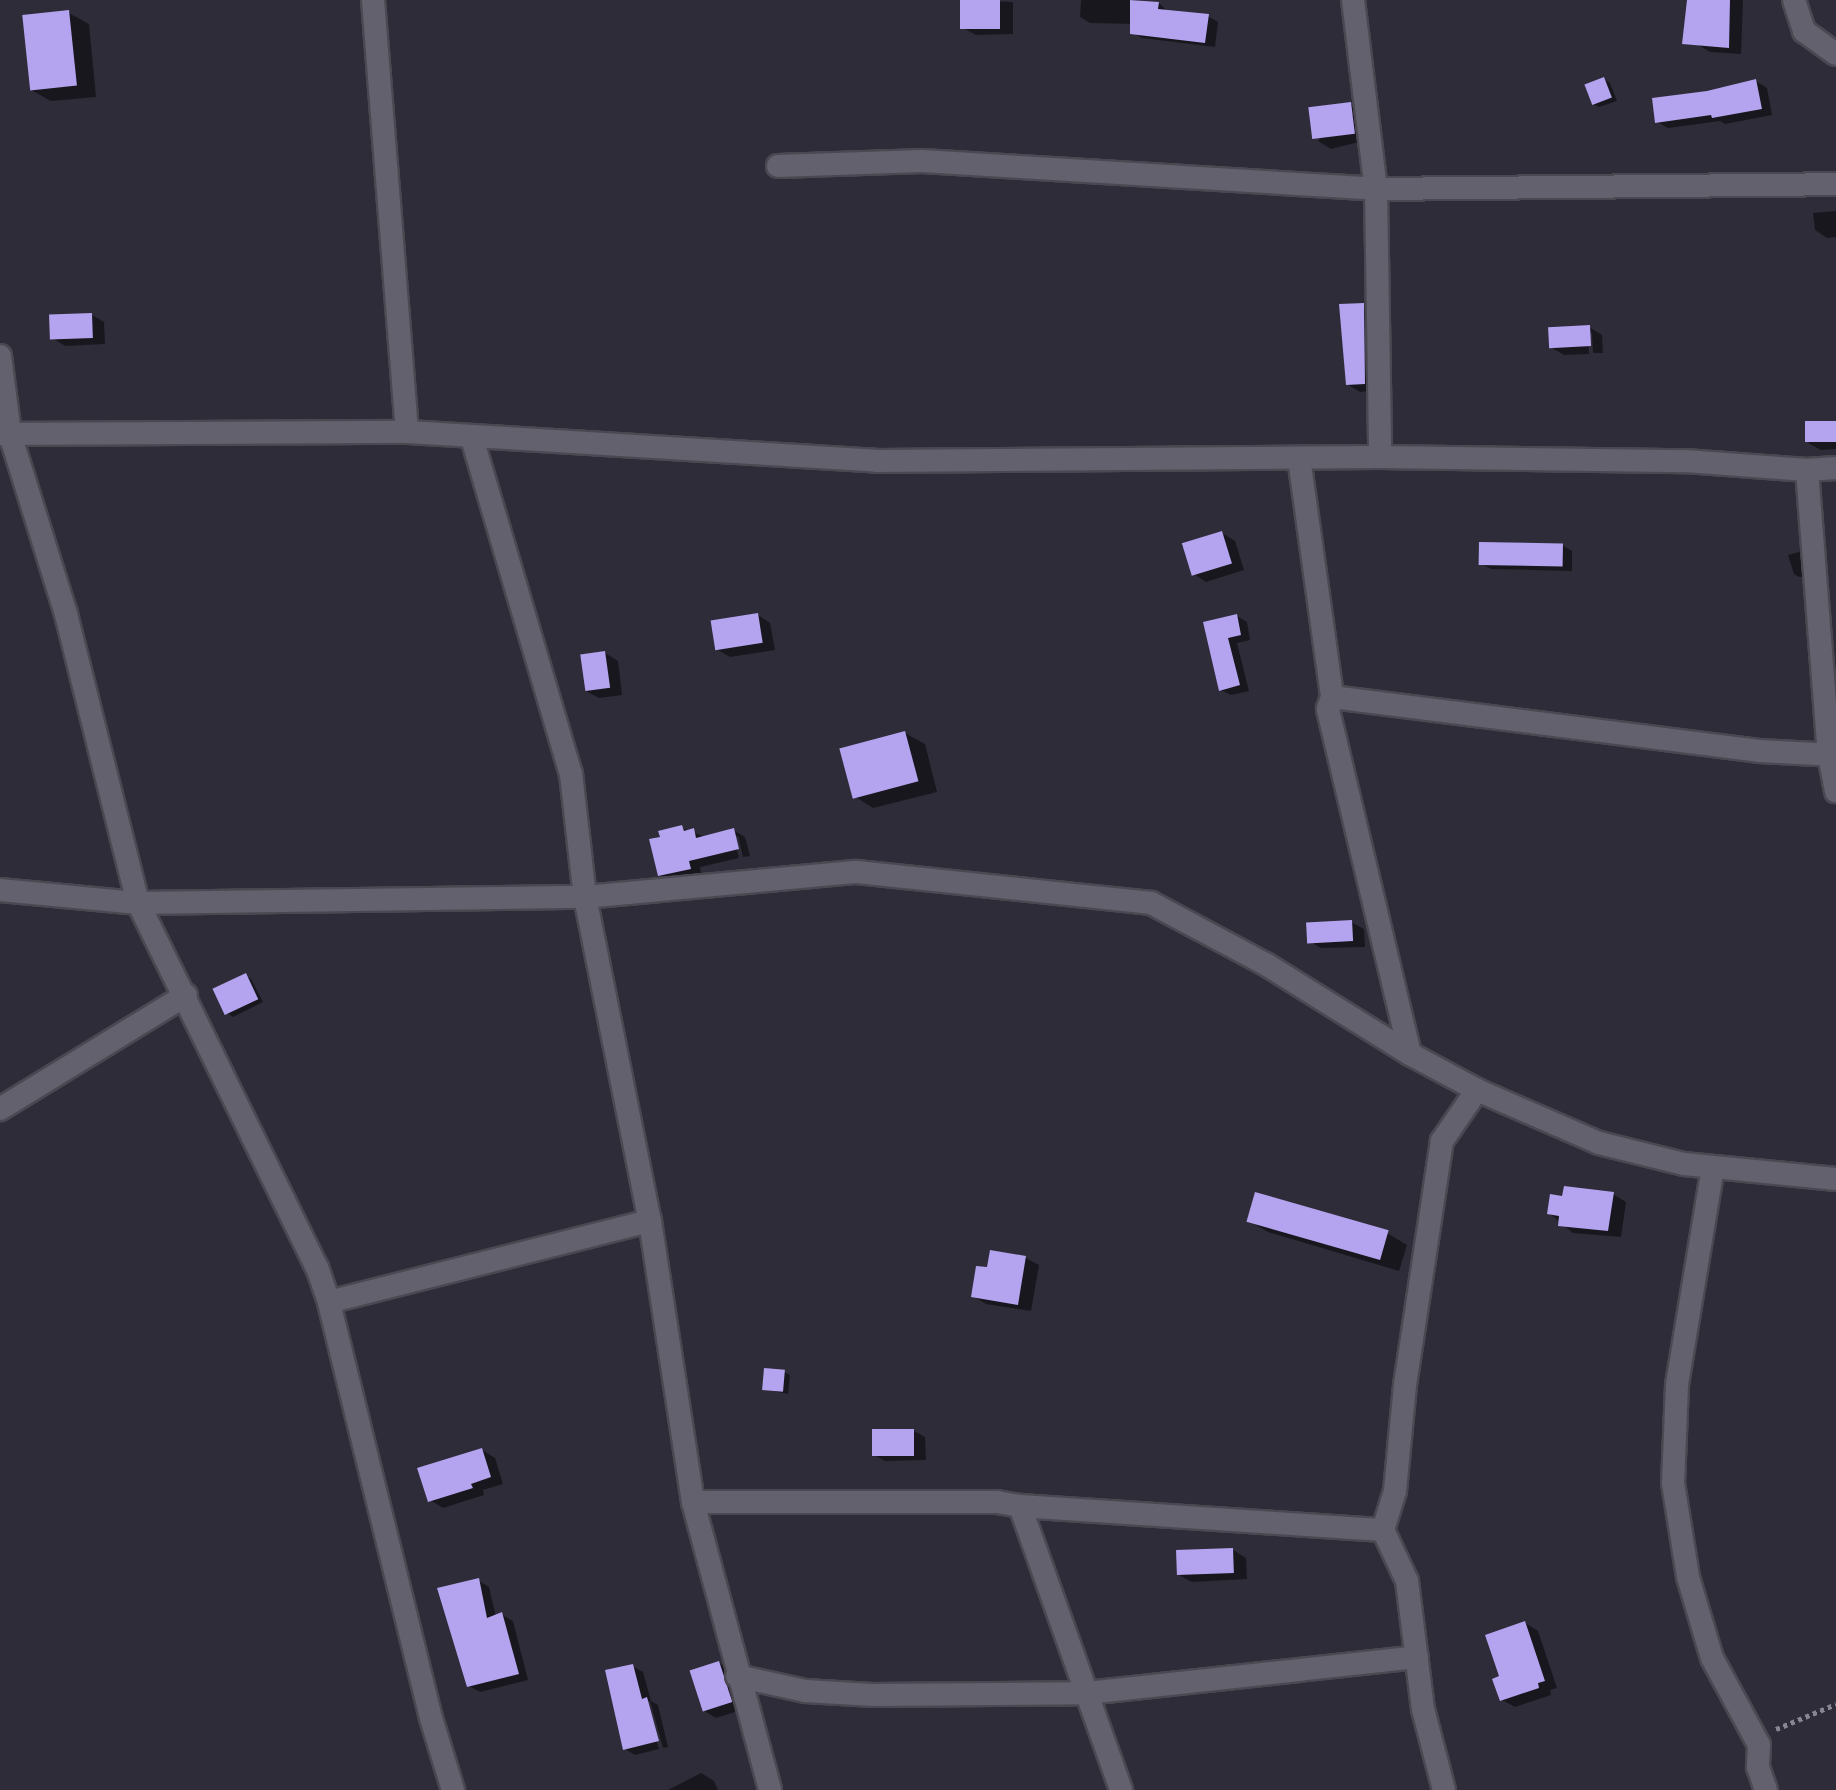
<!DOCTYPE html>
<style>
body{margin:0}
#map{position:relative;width:1836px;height:1790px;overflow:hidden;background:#2e2c38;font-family:Georgia,serif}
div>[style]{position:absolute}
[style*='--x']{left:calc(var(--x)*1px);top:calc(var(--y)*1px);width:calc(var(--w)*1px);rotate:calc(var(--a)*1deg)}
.shadow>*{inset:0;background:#0007}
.building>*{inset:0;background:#b4a3ef;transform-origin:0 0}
.path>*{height:5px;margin-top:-2.5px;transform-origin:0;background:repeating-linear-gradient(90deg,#87858f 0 4px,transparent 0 8px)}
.roads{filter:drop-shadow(2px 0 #4b4852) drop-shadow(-2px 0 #4b4852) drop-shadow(0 2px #4b4852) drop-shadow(0 -2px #4b4852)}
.minor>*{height:22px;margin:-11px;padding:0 11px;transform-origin:11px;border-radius:11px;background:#63616e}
span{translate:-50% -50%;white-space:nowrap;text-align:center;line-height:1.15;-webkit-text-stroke:8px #16151b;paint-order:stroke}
</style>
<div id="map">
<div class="shadow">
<i style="clip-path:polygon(962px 0,1013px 2px,1013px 34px,976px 35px,963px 28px)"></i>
<i style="clip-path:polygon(1081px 0,1134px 0,1159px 3px,1168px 12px,1208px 16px,1218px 22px,1215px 47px,1142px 38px,1132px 32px,1132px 24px,1090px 23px,1080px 17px)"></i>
<i style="clip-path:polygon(1697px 0,1743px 0,1741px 54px,1710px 52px,1697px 44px)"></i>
<i style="clip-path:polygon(69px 13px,89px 24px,96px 97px,51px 101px,31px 90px)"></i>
<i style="clip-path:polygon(1604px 79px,1610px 83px,1617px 101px,1599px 107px,1593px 104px)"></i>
<i style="clip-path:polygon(1756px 81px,1767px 88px,1772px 115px,1725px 124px,1720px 121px,1668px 128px,1657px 122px)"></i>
<i style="clip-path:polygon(1351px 104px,1364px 111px,1367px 140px,1331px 149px,1318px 141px)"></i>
<i style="clip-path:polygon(1836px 211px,1836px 237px,1827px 238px,1815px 230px,1813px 213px)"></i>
<i style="clip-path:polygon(1363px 305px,1376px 312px,1377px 390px,1360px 392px,1347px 384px)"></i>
<i style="clip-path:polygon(92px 315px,104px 322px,105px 344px,65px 346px,52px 338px)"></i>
<i style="clip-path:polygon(1589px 327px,1602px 335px,1603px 353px,1593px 353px,1592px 333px,1588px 333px,1589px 354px,1564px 355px,1552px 348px)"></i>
<i style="clip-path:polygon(1836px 423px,1836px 449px,1821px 450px,1808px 443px)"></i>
<i style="clip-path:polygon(1222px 533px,1235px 541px,1244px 570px,1206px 582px,1194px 574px)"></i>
<i style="clip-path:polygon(1562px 545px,1572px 551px,1572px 571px,1491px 569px,1481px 564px)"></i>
<i style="clip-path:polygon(1799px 552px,1804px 555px,1806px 576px,1799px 577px,1794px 574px,1788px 555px)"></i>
<i style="clip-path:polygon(758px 615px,770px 623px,775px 650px,730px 657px,718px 650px)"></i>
<i style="clip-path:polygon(1237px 616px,1247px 622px,1250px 640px,1237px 643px,1249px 691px,1231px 695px,1221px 690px,1206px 624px)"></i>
<i style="clip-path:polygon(605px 653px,618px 661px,622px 695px,599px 698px,586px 691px)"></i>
<i style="clip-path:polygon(905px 733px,925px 744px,937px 792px,873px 808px,854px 796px)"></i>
<i style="clip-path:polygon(682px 828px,705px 837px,733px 830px,745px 837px,750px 856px,743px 857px,738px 836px,734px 836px,739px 858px,700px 867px,701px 875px,672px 882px,660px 875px,662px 838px)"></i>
<i style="clip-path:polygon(1351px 922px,1364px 929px,1365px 947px,1321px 948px,1309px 941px)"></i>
<i style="clip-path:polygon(246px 976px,251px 979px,263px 1002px,233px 1017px,227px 1013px)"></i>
<i style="clip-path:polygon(1613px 1194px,1626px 1202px,1621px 1237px,1573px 1233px,1549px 1213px,1564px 1198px)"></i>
<i style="clip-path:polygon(1249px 1221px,1387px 1233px,1407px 1245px,1399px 1271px,1268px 1232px)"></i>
<i style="clip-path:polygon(992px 1252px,1026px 1258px,1039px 1265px,1031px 1311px,986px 1304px,973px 1296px,989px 1270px)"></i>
<i style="clip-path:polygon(784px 1372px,790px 1375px,788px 1394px,764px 1389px)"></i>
<i style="clip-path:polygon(914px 1431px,925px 1437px,926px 1460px,885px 1461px,874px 1455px)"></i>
<i style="clip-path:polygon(482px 1450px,495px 1458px,503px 1484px,483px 1490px,484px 1495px,443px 1508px,430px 1500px)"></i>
<i style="clip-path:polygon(1233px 1550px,1246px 1558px,1247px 1579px,1192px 1582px,1179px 1575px)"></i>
<i style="clip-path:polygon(479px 1581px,489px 1587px,496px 1617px,502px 1615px,513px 1621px,528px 1680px,480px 1692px,469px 1686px)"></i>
<i style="clip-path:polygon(1525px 1623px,1538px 1631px,1557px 1688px,1550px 1690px,1551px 1695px,1515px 1707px,1502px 1700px,1502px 1678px)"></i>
<i style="clip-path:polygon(719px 1663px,732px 1671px,744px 1709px,716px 1718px,703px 1710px)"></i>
<i style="clip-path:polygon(632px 1666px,643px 1672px,651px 1701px,658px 1705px,668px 1747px,663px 1748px,650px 1701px,646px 1701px,659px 1749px,635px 1755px,625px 1749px)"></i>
<i style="clip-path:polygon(701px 1773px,714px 1781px,718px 1790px,668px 1790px)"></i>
</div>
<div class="building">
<i style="left:960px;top:0;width:40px;height:29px"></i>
<i style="clip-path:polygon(1130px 0,1159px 2px,1158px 9px,1209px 14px,1205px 43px,1130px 34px)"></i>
<i style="clip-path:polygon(1687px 0,1730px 0,1729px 48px,1682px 44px)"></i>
<i style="left:69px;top:10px;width:76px;height:47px;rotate:84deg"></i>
<i style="left:1604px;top:77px;width:22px;height:21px;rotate:69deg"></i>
<i style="clip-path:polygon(1756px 79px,1762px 109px,1712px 118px,1711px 115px,1655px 123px,1652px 98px,1707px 91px)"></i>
<i style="left:1351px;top:102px;width:32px;height:43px;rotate:83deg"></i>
<i style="clip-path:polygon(1364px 303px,1365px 384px,1346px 385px,1339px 304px)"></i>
<i style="left:92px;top:313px;width:25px;height:43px;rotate:88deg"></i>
<i style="left:1590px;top:325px;width:21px;height:42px;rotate:87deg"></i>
<i style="left:1836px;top:421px;width:21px;height:31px;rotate:90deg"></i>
<i style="left:1222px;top:531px;width:34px;height:42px;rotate:73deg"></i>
<i style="left:1479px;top:542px;width:84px;height:23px;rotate:1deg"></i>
<i style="left:758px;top:613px;width:30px;height:48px;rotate:81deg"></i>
<i style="clip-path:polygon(1237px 614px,1241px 635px,1228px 638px,1240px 685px,1219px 691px,1203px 622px)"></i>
<i style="left:605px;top:651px;width:37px;height:25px;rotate:82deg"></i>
<i style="left:905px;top:731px;width:52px;height:68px;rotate:75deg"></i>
<i style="clip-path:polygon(682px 825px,684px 831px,694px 828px,696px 838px,734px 828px,739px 849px,689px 861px,691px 869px,658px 876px,649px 839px,660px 837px,658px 831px)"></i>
<i style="left:1352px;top:920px;width:21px;height:46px;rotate:87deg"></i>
<i style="left:246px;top:973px;width:29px;height:37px;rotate:65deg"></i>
<i style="clip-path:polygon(1564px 1186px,1614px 1192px,1608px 1231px,1558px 1226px,1559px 1216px,1547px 1214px,1550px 1194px,1562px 1196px)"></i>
<i style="left:1255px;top:1192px;width:139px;height:31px;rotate:16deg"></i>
<i style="clip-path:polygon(990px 1250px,1026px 1256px,1018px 1305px,971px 1297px,976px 1266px,987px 1267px)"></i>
<i style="left:764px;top:1368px;width:21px;height:22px;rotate:5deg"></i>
<i style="left:872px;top:1429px;width:42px;height:27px"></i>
<i style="clip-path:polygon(482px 1448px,491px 1477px,471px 1484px,473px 1488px,428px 1502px,417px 1468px)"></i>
<i style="left:1233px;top:1548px;width:25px;height:57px;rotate:88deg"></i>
<i style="clip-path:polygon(479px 1578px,487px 1618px,502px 1612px,519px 1674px,467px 1687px,437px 1588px)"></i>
<i style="clip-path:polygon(1525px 1621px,1545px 1681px,1538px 1683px,1539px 1688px,1500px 1701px,1492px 1679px,1499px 1676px,1485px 1635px)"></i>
<i style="left:719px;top:1661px;width:43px;height:31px;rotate:72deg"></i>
<i style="clip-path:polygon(633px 1664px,642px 1699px,647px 1697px,659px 1741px,623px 1750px,605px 1670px)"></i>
</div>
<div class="path">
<i style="--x:1776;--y:1729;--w:65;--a:-22.6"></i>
</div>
<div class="roads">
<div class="minor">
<i style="--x:373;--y:0;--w:433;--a:85.5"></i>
<i style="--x:1353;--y:0;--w:190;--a:83.1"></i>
<i style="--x:1376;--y:189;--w:268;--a:89.1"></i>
<i style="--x:1794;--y:0;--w:33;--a:72"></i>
<i style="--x:1804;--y:31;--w:39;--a:36"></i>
<i style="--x:778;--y:166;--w:144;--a:-2"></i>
<i style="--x:922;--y:161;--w:455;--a:3.5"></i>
<i style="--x:1376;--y:189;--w:460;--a:-0.6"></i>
<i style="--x:0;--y:356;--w:79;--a:82.7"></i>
<i style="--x:10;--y:434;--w:10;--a:180"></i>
<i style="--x:472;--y:438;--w:350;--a:73.6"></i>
<i style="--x:571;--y:774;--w:124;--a:83.5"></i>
<i style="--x:585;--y:897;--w:330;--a:78.7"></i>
<i style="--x:650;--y:1221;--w:284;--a:81.3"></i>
<i style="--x:693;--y:1502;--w:298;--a:75"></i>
<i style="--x:1299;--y:458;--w:241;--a:82.1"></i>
<i style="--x:1807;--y:470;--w:286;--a:85.6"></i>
<i style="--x:1829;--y:755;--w:37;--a:79"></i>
<i style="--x:0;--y:890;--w:139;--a:5.4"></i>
<i style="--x:138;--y:903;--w:447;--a:-0.8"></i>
<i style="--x:585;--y:897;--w:273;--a:-5.3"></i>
<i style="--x:857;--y:872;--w:296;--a:6"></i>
<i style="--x:1151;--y:903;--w:132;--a:28.1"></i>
<i style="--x:1267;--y:965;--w:168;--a:31.9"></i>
<i style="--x:1410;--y:1054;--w:76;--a:28.2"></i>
<i style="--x:1477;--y:1090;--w:133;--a:23.5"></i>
<i style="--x:1599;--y:1143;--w:88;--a:13.9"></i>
<i style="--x:1684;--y:1164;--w:153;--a:5.6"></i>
<i style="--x:1410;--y:1054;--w:355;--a:-103.4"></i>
<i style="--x:1328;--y:709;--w:13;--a:-72"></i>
<i style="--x:1332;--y:697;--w:430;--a:7.2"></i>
<i style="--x:1759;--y:751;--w:77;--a:3"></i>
<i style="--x:0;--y:1109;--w:218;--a:-31.5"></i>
<i style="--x:1713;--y:1167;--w:221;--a:99.4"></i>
<i style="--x:1677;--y:1385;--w:98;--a:92.3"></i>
<i style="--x:1673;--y:1483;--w:95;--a:80.9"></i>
<i style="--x:1688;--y:1577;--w:84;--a:73.5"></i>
<i style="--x:1712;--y:1658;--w:99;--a:61.6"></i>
<i style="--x:1759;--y:1745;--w:22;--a:93"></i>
<i style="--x:1758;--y:1767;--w:24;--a:71"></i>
<i style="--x:329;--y:1302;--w:331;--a:-14.2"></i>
<i style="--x:693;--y:1502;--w:304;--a:0"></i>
<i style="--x:997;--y:1502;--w:23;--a:10"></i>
<i style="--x:1020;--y:1506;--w:301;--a:70.4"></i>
<i style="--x:1020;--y:1506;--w:364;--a:3.8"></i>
<i style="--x:1383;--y:1530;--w:56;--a:64.8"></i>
<i style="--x:1407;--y:1581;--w:129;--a:82.9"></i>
<i style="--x:1423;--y:1709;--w:84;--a:75.5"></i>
<i style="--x:1383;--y:1530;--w:41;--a:-72.9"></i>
<i style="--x:1395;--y:1491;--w:106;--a:-84.6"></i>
<i style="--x:1405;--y:1385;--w:247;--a:-81.4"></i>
<i style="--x:1442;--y:1141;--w:62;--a:-55.5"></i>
<i style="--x:737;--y:1676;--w:70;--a:12.4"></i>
<i style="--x:805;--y:1691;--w:68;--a:3.4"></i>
<i style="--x:873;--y:1695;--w:214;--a:-0.5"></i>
<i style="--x:1087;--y:1693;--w:332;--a:-6.2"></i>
<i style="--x:453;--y:1790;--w:75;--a:-107"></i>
<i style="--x:431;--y:1718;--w:428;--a:-103.8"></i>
<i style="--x:329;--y:1302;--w:36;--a:-109"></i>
<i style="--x:317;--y:1268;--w:407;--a:-116.1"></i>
<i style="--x:138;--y:903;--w:298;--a:-104"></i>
<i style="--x:66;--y:614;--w:189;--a:-107.3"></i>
<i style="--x:10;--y:434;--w:397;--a:-0.3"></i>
<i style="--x:407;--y:432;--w:470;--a:3.5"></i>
<i style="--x:876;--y:461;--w:504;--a:-0.45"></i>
<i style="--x:1380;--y:457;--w:305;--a:0.8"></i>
<i style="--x:1685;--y:461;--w:122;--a:4.2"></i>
<i style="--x:1807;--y:470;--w:29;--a:-4"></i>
</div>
</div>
</div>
